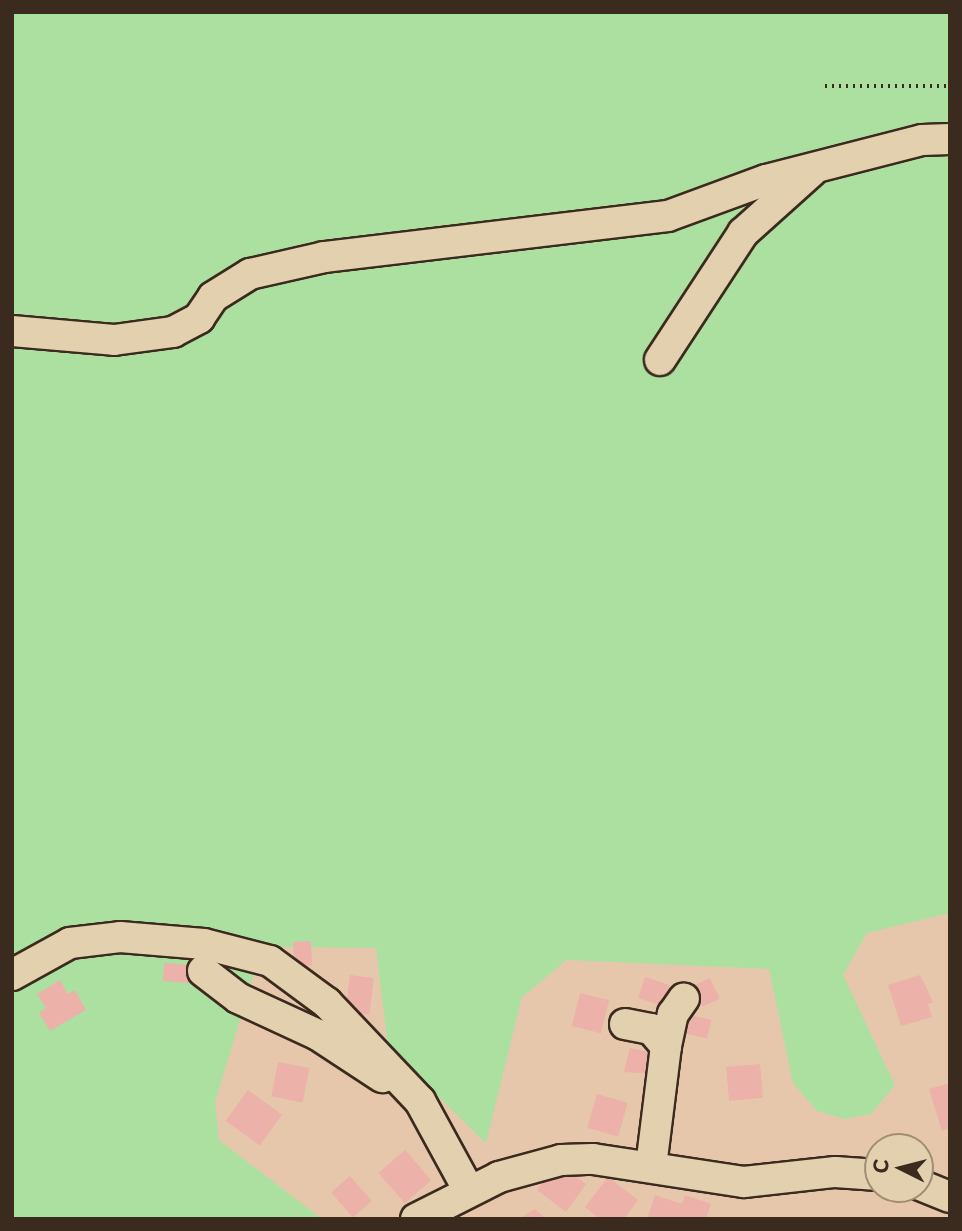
<!DOCTYPE html>
<meta charset="utf-8">
<style>
body{margin:0}
#map{position:relative;width:962px;height:1231px;overflow:hidden;background:#e6c7ac;font-family:"Playpen Sans",sans-serif}
div>[style]{position:absolute}
[style*='--x']{left:calc(var(--x)*1px);top:calc(var(--y)*1px);width:calc(var(--w)*1px);rotate:calc(var(--a)*1deg)}
.green>*{inset:0;background:#ace0a1}
.building>*{inset:0;background:#ecb1a8;transform-origin:0 0}
.path>*{height:3.5px;margin-top:-1.75px;transform-origin:0;background:repeating-linear-gradient(90deg,#3b2a1e 0 2px,transparent 0 7px)}
.roads{filter:drop-shadow(2px 0 #3b2a1e) drop-shadow(-2px 0 #3b2a1e) drop-shadow(0 2px #3b2a1e) drop-shadow(0 -2px #3b2a1e)}
.minor>*{height:30px;margin:-15px;padding:0 15px;transform-origin:15px;border-radius:15px;background:#e3d0ae}
span{translate:-50% -50%;white-space:nowrap;text-align:center;line-height:1.15;-webkit-text-stroke:5px #e3d0ae;paint-order:stroke}
.frame{position:absolute;inset:0;border:14px solid #3b2a1e;pointer-events:none}
.north{position:absolute;left:864px;top:1133px;width:70px;height:70px;box-sizing:border-box;background:#e3d0ae;border:2px solid #a08e74;border-radius:50%;rotate:276deg;font-size:19px;font-weight:700;line-height:28px;text-align:center;color:#3b2a1e}
.north::after{content:'';display:block;margin:auto;width:24px;height:32px;background:#3b2a1e;clip-path:polygon(50% 0,100% 100%,50% 72%,0 100%)}
</style>
<div id="map">
<div class="green">
<i style="clip-path:polygon(12px 12px,950px 12px,950px 913px,867px 933px,843px 975px,895px 1085px,871px 1114px,845px 1119px,817px 1111px,793px 1083px,769px 969px,567px 960px,522px 997px,486px 1143px,388px 1048px,376px 948px,283px 947px,255px 971px,215px 1102px,219px 1140px,322px 1219px,12px 1219px)"></i>
</div>
<div class="building">
<i style="left:311px;top:941px;width:25px;height:18px;rotate:88deg"></i>
<i style="left:164px;top:963px;width:28px;height:18px;rotate:4deg"></i>
<i style="left:350px;top:975px;width:24px;height:37px;rotate:7deg"></i>
<i style="clip-path:polygon(920px 975px,933px 1002px,928px 1004px,932px 1017px,901px 1026px,888px 985px)"></i>
<i style="left:645px;top:977px;width:26px;height:22px;rotate:18deg"></i>
<i style="left:710px;top:978px;width:23px;height:19px;rotate:65deg"></i>
<i style="clip-path:polygon(60px 980px,68px 994px,75px 990px,86px 1010px,50px 1031px,39px 1013px,46px 1008px,37px 994px)"></i>
<i style="left:580px;top:993px;width:30px;height:34px;rotate:14deg"></i>
<i style="left:685px;top:1014px;width:27px;height:19px;rotate:13deg"></i>
<i style="clip-path:polygon(630px 1048px,661px 1055px,657px 1074px,624px 1072px)"></i>
<i style="left:278px;top:1062px;width:32px;height:35px;rotate:11deg"></i>
<i style="left:760px;top:1064px;width:34px;height:34px;rotate:85deg"></i>
<i style="clip-path:polygon(950px 1083px,950px 1128px,942px 1131px,929px 1089px)"></i>
<i style="left:248px;top:1090px;width:42px;height:38px;rotate:36deg"></i>
<i style="left:597px;top:1094px;width:32px;height:35px;rotate:16deg"></i>
<i style="left:405px;top:1150px;width:40px;height:35px;rotate:49deg"></i>
<i style="clip-path:polygon(568px 1170px,586px 1184px,566px 1212px,537px 1190px,548px 1175px)"></i>
<i style="left:350px;top:1176px;width:33px;height:25px;rotate:49deg"></i>
<i style="clip-path:polygon(608px 1177px,638px 1200px,624px 1219px,600px 1219px,585px 1207px)"></i>
<i style="clip-path:polygon(655px 1195px,682px 1204px,685px 1195px,711px 1204px,706px 1219px,647px 1219px)"></i>
<i style="clip-path:polygon(535px 1209px,545px 1218px,552px 1219px,518px 1219px)"></i>
</div>
<div class="path">
<i style="--x:825;--y:86;--w:125;--a:0"></i>
</div>
<div class="roads">
<div class="minor">
<i style="--x:12;--y:331;--w:102;--a:5"></i>
<i style="--x:114;--y:340;--w:60;--a:-7.7"></i>
<i style="--x:173;--y:332;--w:30;--a:-28"></i>
<i style="--x:199;--y:318;--w:25;--a:-56"></i>
<i style="--x:213;--y:297;--w:44;--a:-31.9"></i>
<i style="--x:250;--y:274;--w:76;--a:-12.9"></i>
<i style="--x:324;--y:257;--w:346;--a:-6.8"></i>
<i style="--x:668;--y:216;--w:104;--a:-20.2"></i>
<i style="--x:766;--y:180;--w:161;--a:-14.4"></i>
<i style="--x:922;--y:140;--w:28;--a:-2"></i>
<i style="--x:660;--y:360;--w:152;--a:-56.8"></i>
<i style="--x:743;--y:233;--w:93;--a:-41.9"></i>
<i style="--x:203;--y:971;--w:44;--a:37.6"></i>
<i style="--x:238;--y:998;--w:88;--a:24.8"></i>
<i style="--x:318;--y:1035;--w:77;--a:33.3"></i>
<i style="--x:12;--y:975;--w:66;--a:-28.9"></i>
<i style="--x:70;--y:943;--w:50;--a:-6.8"></i>
<i style="--x:120;--y:937;--w:84;--a:4.8"></i>
<i style="--x:204;--y:944;--w:68;--a:14.4"></i>
<i style="--x:270;--y:961;--w:71;--a:36.4"></i>
<i style="--x:327;--y:1003;--w:135;--a:46.5"></i>
<i style="--x:420;--y:1101;--w:100;--a:61.4"></i>
<i style="--x:625;--y:1024;--w:26;--a:11"></i>
<i style="--x:651;--y:1029;--w:23;--a:49"></i>
<i style="--x:666;--y:1046;--w:122;--a:97.1"></i>
<i style="--x:666;--y:1046;--w:33;--a:-78"></i>
<i style="--x:673;--y:1014;--w:19;--a:-55"></i>
<i style="--x:920;--y:1185;--w:32;--a:22"></i>
<i style="--x:416;--y:1219;--w:93;--a:-26.8"></i>
<i style="--x:499;--y:1177;--w:64;--a:-15.3"></i>
<i style="--x:561;--y:1160;--w:32;--a:-2"></i>
<i style="--x:593;--y:1159;--w:153;--a:8.7"></i>
<i style="--x:744;--y:1182;--w:92;--a:-6.3"></i>
<i style="--x:835;--y:1172;--w:43;--a:4"></i>
</div>
</div>
<div class="frame"></div>
<div class="north">С</div>
</div>
